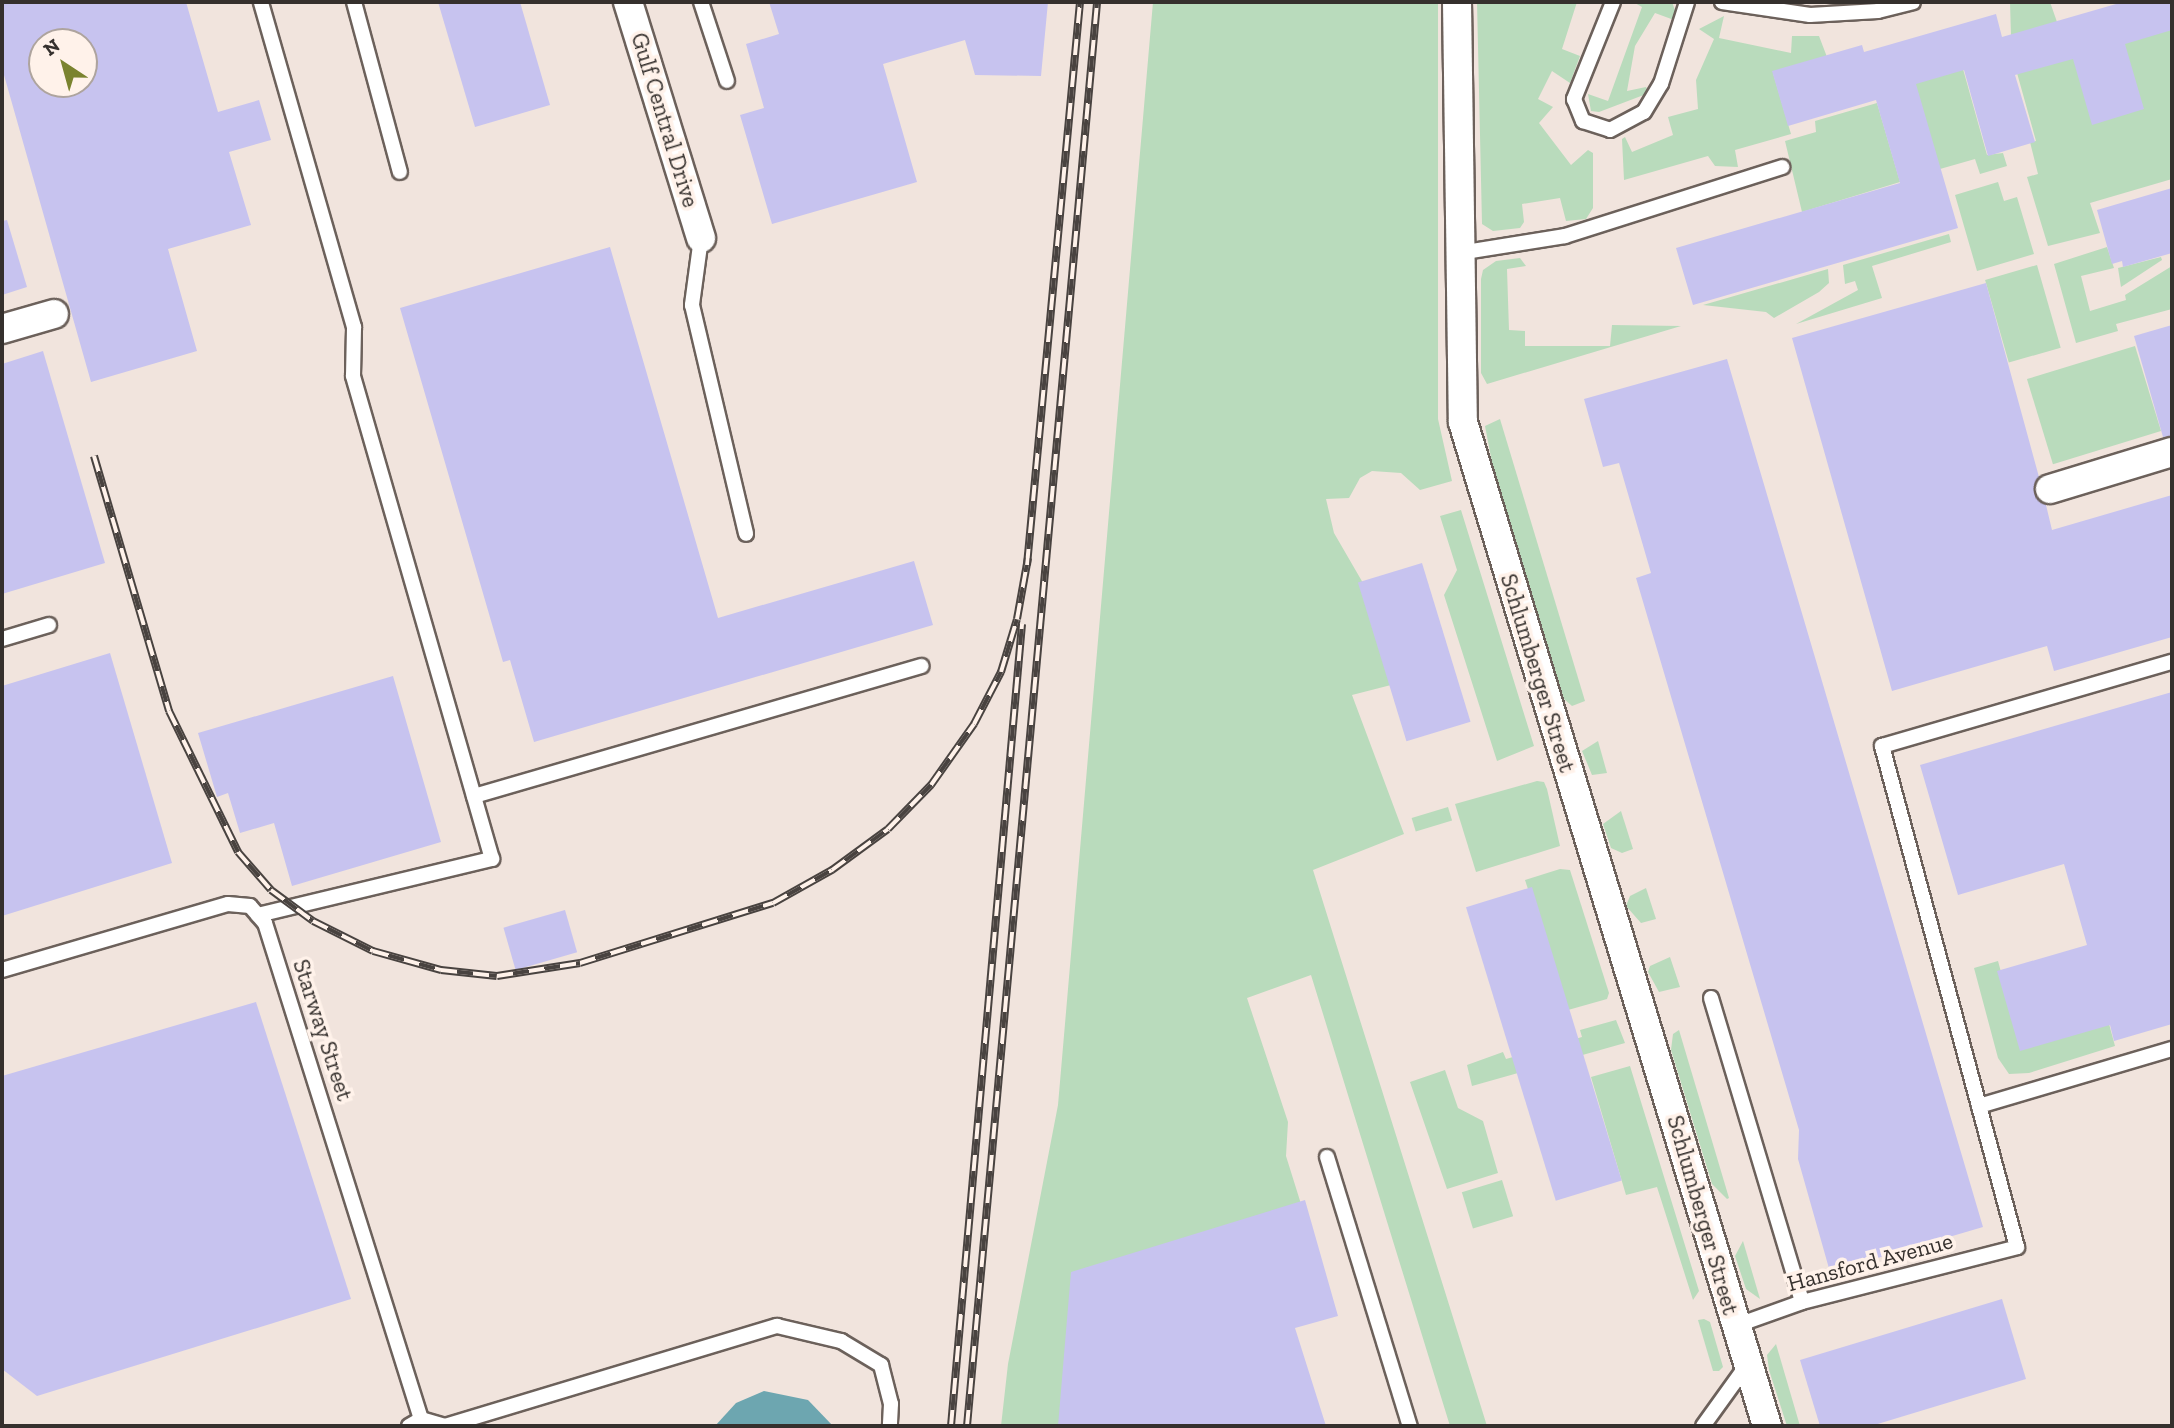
<!DOCTYPE html>
<style>
body{margin:0}
#map{position:relative;width:2174px;height:1428px;overflow:hidden;background:#f1e4dd;font-family:"Zilla Slab",serif}
div>[style]{position:absolute}
[style*='--x']{left:calc(var(--x)*1px);top:calc(var(--y)*1px);width:calc(var(--w)*1px);rotate:calc(var(--a)*1deg)}
.green>*{inset:0;background:#b9dbbc;transform-origin:0 0}
.water>*{inset:0;background:#6da6b0}
.building>*{inset:0;background:#c7c3ef;transform-origin:0 0}
.roads{filter:drop-shadow(2px 0 #6c615b) drop-shadow(-2px 0 #6c615b) drop-shadow(0 2px #6c615b) drop-shadow(0 -2px #6c615b)}
.lane>*{height:14px;margin:-7px;padding:0 7px;transform-origin:7px;border-radius:7px;background:#fff}
.street>*{height:28px;margin:-14px;padding:0 14px;transform-origin:14px;border-radius:14px;background:#fff}
.rail>*{height:8px;margin-top:-4px;transform-origin:0;background:repeating-linear-gradient(90deg,#fff2ea 0 16px,#494340 0 32px);box-sizing:border-box;border-block:2px solid #494340}
span{translate:-50% -50%;white-space:nowrap;text-align:center;line-height:1.15;-webkit-text-stroke:7px #fff2ea;paint-order:stroke}
.street-label{font-size:23px;color:#35302d}
.frame{position:absolute;inset:0;border:4px solid #35302d;pointer-events:none}
.north{position:absolute;left:28px;top:28px;width:70px;height:70px;box-sizing:border-box;background:#fff2ea;border:2px solid #aea49e;border-radius:50%;rotate:324deg;font-size:19px;font-weight:700;line-height:28px;text-align:center;color:#35302d}
.north::after{content:'';display:block;margin:auto;width:24px;height:32px;background:#7a832f;clip-path:polygon(50% 0,100% 100%,50% 72%,0 100%)}
</style>
<div id="map">
<div class="green">
<i style="clip-path:polygon(1153px 2px,1438px 2px,1438px 419px,1452px 481px,1420px 490px,1401px 473px,1372px 471px,1360px 478px,1349px 498px,1326px 499px,1334px 533px,1363px 583px,1391px 685px,1352px 695px,1404px 834px,1313px 870px,1487px 1426px,1450px 1426px,1311px 975px,1247px 998px,1288px 1122px,1286px 1156px,1301px 1204px,1075px 1275px,1060px 1426px,1001px 1426px,1008px 1364px,1058px 1105px)"></i>
<i style="clip-path:polygon(1477px 2px,1577px 2px,1562px 49px,1580px 56px,1570px 83px,1552px 71px,1538px 99px,1553px 107px,1539px 123px,1571px 165px,1588px 150px,1593px 153px,1593px 208px,1586px 219px,1566px 221px,1560px 198px,1522px 204px,1524px 222px,1520px 228px,1493px 231px,1482px 224px)"></i>
<i style="clip-path:polygon(1633px 2px,1672px 2px,1676px 13px,1674px 20px,1655px 13px,1635px 46px,1627px 91px,1646px 87px,1649px 93px,1599px 112px,1591px 111px,1588px 94px,1608px 101px,1642px 7px)"></i>
<i style="clip-path:polygon(2010px 2px,2050px 2px,2057px 22px,2011px 36px)"></i>
<i style="clip-path:polygon(1724px 16px,1719px 38px,1791px 53px,1792px 36px,1819px 36px,1827px 57px,1773px 73px,1791px 134px,1735px 150px,1738px 167px,1715px 166px,1708px 156px,1624px 180px,1622px 139px,1625px 137px,1632px 152px,1673px 135px,1668px 117px,1698px 109px,1696px 80px,1714px 39px,1699px 29px)"></i>
<i style="clip-path:polygon(2172px 28px,2172px 179px,2090px 203px,2100px 233px,2048px 246px,2027px 177px,2038px 174px,2030px 142px,2036px 141px,2017px 73px)"></i>
<i style="clip-path:polygon(1963px 69px,1987px 155px,2003px 153px,2007px 166px,1980px 174px,1975px 159px,1940px 169px,1911px 82px)"></i>
<i style="clip-path:polygon(1877px 103px,1900px 182px,1802px 212px,1785px 141px,1816px 132px,1815px 121px)"></i>
<i style="clip-path:polygon(1998px 182px,2004px 201px,2017px 197px,2034px 254px,1977px 271px,1955px 195px)"></i>
<i style="clip-path:polygon(1949px 234px,1951px 242px,1872px 266px,1882px 298px,1796px 324px,1858px 290px,1855px 281px,1845px 284px,1843px 265px)"></i>
<i style="clip-path:polygon(2107px 247px,2114px 268px,2081px 276px,2090px 311px,2126px 300px,2125px 295px,2172px 266px,2172px 309px,2116px 324px,2118px 331px,2076px 343px,2054px 264px)"></i>
<i style="clip-path:polygon(2161px 257px,2162px 260px,2121px 287px,2118px 268px)"></i>
<i style="clip-path:polygon(1520px 258px,1526px 266px,1507px 269px,1509px 330px,1525px 331px,1525px 346px,1610px 346px,1612px 325px,1681px 326px,1487px 384px,1481px 373px,1481px 279px,1483px 270px,1496px 261px)"></i>
<i style="left:2037px;top:265px;width:86px;height:54px;rotate:74deg"></i>
<i style="clip-path:polygon(1828px 269px,1829px 283px,1819px 292px,1774px 318px,1766px 312px,1703px 305px)"></i>
<i style="left:2135px;top:346px;width:89px;height:113px;rotate:73deg"></i>
<i style="clip-path:polygon(1500px 419px,1585px 701px,1572px 706px,1564px 699px,1496px 483px,1485px 426px)"></i>
<i style="clip-path:polygon(1461px 510px,1534px 746px,1497px 761px,1444px 595px,1457px 570px,1440px 516px)"></i>
<i style="clip-path:polygon(1598px 741px,1607px 773px,1592px 775px,1582px 751px)"></i>
<i style="clip-path:polygon(1537px 781px,1544px 782px,1547px 789px,1560px 846px,1476px 872px,1455px 804px)"></i>
<i style="left:1448px;top:807px;width:14px;height:38px;rotate:73deg"></i>
<i style="clip-path:polygon(1621px 811px,1633px 849px,1622px 853px,1611px 848px,1603px 824px)"></i>
<i style="clip-path:polygon(1560px 869px,1570px 870px,1609px 993px,1607px 999px,1568px 1010px,1525px 880px)"></i>
<i style="clip-path:polygon(1646px 888px,1656px 919px,1641px 923px,1626px 906px,1630px 896px)"></i>
<i style="clip-path:polygon(2088px 946px,2115px 1046px,2029px 1073px,2009px 1074px,1998px 1058px,1974px 968px,1998px 961px,2022px 1049px)"></i>
<i style="clip-path:polygon(1670px 957px,1680px 987px,1659px 992px,1648px 972px,1650px 966px)"></i>
<i style="clip-path:polygon(1616px 1020px,1625px 1043px,1472px 1086px,1467px 1065px,1503px 1052px,1506px 1059px,1582px 1037px,1580px 1030px)"></i>
<i style="clip-path:polygon(1679px 1030px,1729px 1198px,1727px 1199px,1712px 1184px,1671px 1050px,1673px 1034px)"></i>
<i style="clip-path:polygon(1630px 1066px,1699px 1291px,1693px 1300px,1657px 1187px,1626px 1195px,1591px 1077px)"></i>
<i style="clip-path:polygon(1445px 1070px,1458px 1108px,1483px 1121px,1498px 1173px,1447px 1189px,1410px 1082px)"></i>
<i style="left:1502px;top:1180px;width:38px;height:42px;rotate:73deg"></i>
<i style="clip-path:polygon(1743px 1241px,1760px 1299px,1746px 1289px,1735px 1256px)"></i>
<i style="clip-path:polygon(1704px 1319px,1710px 1322px,1723px 1367px,1719px 1371px,1713px 1371px,1698px 1320px)"></i>
<i style="clip-path:polygon(1776px 1344px,1800px 1426px,1787px 1426px,1769px 1370px,1767px 1355px)"></i>
</div>
<div class="water">
<i style="clip-path:polygon(764px 1391px,808px 1400px,833px 1426px,715px 1426px,736px 1403px)"></i>
</div>
<div class="building">
<i style="clip-path:polygon(evenodd,2px 2px,186px 2px,218px 112px,259px 100px,271px 140px,229px 152px,251px 225px,168px 249px,197px 351px,91px 382px,2px 68px,2px 2px,42px 42px,84px 42px,84px 84px,42px 84px,42px 42px)"></i>
<i style="clip-path:polygon(438px 2px,520px 2px,550px 105px,475px 127px)"></i>
<i style="clip-path:polygon(769px 2px,1048px 2px,1041px 76px,975px 75px,965px 40px,883px 64px,917px 182px,772px 224px,740px 115px,764px 108px,746px 44px,779px 34px)"></i>
<i style="clip-path:polygon(2123px 2px,2172px 2px,2172px 30px,2125px 44px,2144px 109px,2092px 125px,2073px 59px,2015px 75px,2035px 142px,1988px 156px,1964px 70px,1916px 84px,1958px 228px,1693px 305px,1676px 248px,1900px 183px,1876px 100px,1788px 126px,1772px 71px,1862px 45px,1864px 52px,1996px 14px,2002px 37px)"></i>
<i style="clip-path:polygon(2172px 188px,2172px 253px,2123px 267px,2122px 261px,2112px 264px,2097px 210px)"></i>
<i style="clip-path:polygon(7px 220px,27px 287px,2px 295px,2px 221px)"></i>
<i style="clip-path:polygon(610px 247px,718px 618px,914px 561px,933px 625px,534px 742px,510px 660px,503px 662px,400px 308px)"></i>
<i style="clip-path:polygon(1986px 283px,2039px 477px,2034px 493px,2046px 505px,2052px 530px,2172px 495px,2172px 637px,2054px 671px,2047px 646px,1892px 691px,1792px 338px)"></i>
<i style="clip-path:polygon(2172px 325px,2172px 436px,2163px 437px,2134px 336px)"></i>
<i style="clip-path:polygon(43px 351px,105px 563px,2px 594px,2px 364px)"></i>
<i style="clip-path:polygon(1727px 359px,1983px 1227px,1830px 1272px,1798px 1159px,1799px 1130px,1636px 578px,1651px 573px,1619px 463px,1603px 467px,1584px 399px)"></i>
<i style="left:1422px;top:563px;width:166px;height:67px;rotate:73deg"></i>
<i style="clip-path:polygon(110px 653px,172px 863px,2px 916px,2px 686px)"></i>
<i style="clip-path:polygon(393px 676px,441px 842px,292px 886px,274px 823px,240px 833px,228px 793px,217px 797px,198px 733px)"></i>
<i style="clip-path:polygon(2172px 692px,2172px 1024px,2114px 1041px,2110px 1025px,2020px 1051px,1997px 971px,2087px 945px,2064px 864px,1958px 895px,1920px 765px)"></i>
<i style="left:1532px;top:887px;width:307px;height:69px;rotate:73deg"></i>
<i style="left:565px;top:910px;width:44px;height:64px;rotate:74deg"></i>
<i style="clip-path:polygon(256px 1002px,351px 1299px,37px 1396px,2px 1369px,2px 1076px)"></i>
<i style="clip-path:polygon(1305px 1200px,1338px 1316px,1295px 1328px,1326px 1426px,1058px 1426px,1071px 1272px)"></i>
<i style="clip-path:polygon(2002px 1299px,2026px 1379px,1871px 1426px,1820px 1426px,1800px 1360px)"></i>
</div>
<div class="roads">
<div class="lane">
<i style="--x:354;--y:2;--w:176;--a:74.9"></i>
<i style="--x:701;--y:2;--w:83;--a:71.8"></i>
<i style="--x:1613;--y:2;--w:105;--a:111.9"></i>
<i style="--x:1574;--y:99;--w:24;--a:68"></i>
<i style="--x:1583;--y:121;--w:28;--a:18"></i>
<i style="--x:1610;--y:130;--w:38;--a:-28"></i>
<i style="--x:1644;--y:112;--w:33;--a:-59"></i>
<i style="--x:1661;--y:84;--w:86;--a:-72.4"></i>
<i style="--x:1722;--y:2;--w:89;--a:8.4"></i>
<i style="--x:1810;--y:15;--w:68;--a:-3.4"></i>
<i style="--x:1878;--y:11;--w:36;--a:-14"></i>
<i style="--x:701;--y:238;--w:68;--a:97.7"></i>
<i style="--x:692;--y:305;--w:235;--a:76.7"></i>
<i style="--x:1459;--y:253;--w:107;--a:-9.1"></i>
<i style="--x:1565;--y:236;--w:228;--a:-17.6"></i>
<i style="--x:2;--y:639;--w:49;--a:-16.6"></i>
<i style="--x:474;--y:796;--w:466;--a:-16.2"></i>
<i style="--x:258;--y:915;--w:241;--a:-13.5"></i>
<i style="--x:492;--y:859;--w:503;--a:-106.06"></i>
<i style="--x:353;--y:376;--w:49;--a:-88.8"></i>
<i style="--x:354;--y:327;--w:338;--a:-106"></i>
<i style="--x:2;--y:970;--w:235;--a:-16.3"></i>
<i style="--x:228;--y:904;--w:22;--a:5"></i>
<i style="--x:250;--y:906;--w:23;--a:49"></i>
<i style="--x:265;--y:923;--w:520;--a:72.54"></i>
<i style="--x:1711;--y:998;--w:317;--a:73.3"></i>
<i style="--x:1979;--y:1106;--w:201;--a:-16.5"></i>
<i style="--x:1327;--y:1157;--w:282;--a:72.9"></i>
<i style="--x:1735;--y:1326;--w:71;--a:-19.7"></i>
<i style="--x:1802;--y:1302;--w:222;--a:-14.3"></i>
<i style="--x:2017;--y:1247;--w:519;--a:-105.08"></i>
<i style="--x:1882;--y:746;--w:302;--a:-16.2"></i>
<i style="--x:409;--y:1426;--w:14;--a:-30"></i>
<i style="--x:421;--y:1419;--w:25;--a:16"></i>
<i style="--x:445;--y:1426;--w:347;--a:-16.8"></i>
<i style="--x:777;--y:1326;--w:66;--a:13.2"></i>
<i style="--x:841;--y:1341;--w:47;--a:31"></i>
<i style="--x:881;--y:1365;--w:40;--a:75.6"></i>
<i style="--x:891;--y:1404;--w:22;--a:93"></i>
<i style="--x:1703;--y:1426;--w:75;--a:-54.2"></i>
</div>
<div class="street">
<i style="--x:628;--y:2;--w:247;--a:72.8"></i>
<i style="--x:1457;--y:2;--w:420;--a:89.2"></i>
<i style="--x:1463;--y:422;--w:1049;--a:73.15"></i>
<i style="--x:2;--y:329;--w:54;--a:-16.1"></i>
<i style="--x:2050;--y:489;--w:127;--a:-16.9"></i>
</div>
</div>
<div class="rail">
<i style="--x:94;--y:456;--w:266;--a:73.6"></i>
<i style="--x:169;--y:711;--w:157;--a:63.9"></i>
<i style="--x:238;--y:852;--w:50;--a:49"></i>
<i style="--x:271;--y:890;--w:52;--a:36.4"></i>
<i style="--x:313;--y:921;--w:67;--a:26.6"></i>
<i style="--x:373;--y:951;--w:71;--a:15.6"></i>
<i style="--x:441;--y:970;--w:56;--a:6.1"></i>
<i style="--x:497;--y:976;--w:84;--a:-8.9"></i>
<i style="--x:580;--y:963;--w:202;--a:-17.3"></i>
<i style="--x:773;--y:903;--w:68;--a:-29.2"></i>
<i style="--x:832;--y:870;--w:69;--a:-36.2"></i>
<i style="--x:888;--y:829;--w:62;--a:-45.7"></i>
<i style="--x:931;--y:785;--w:75;--a:-54.8"></i>
<i style="--x:974;--y:724;--w:59;--a:-62.6"></i>
<i style="--x:1001;--y:672;--w:55;--a:-73.2"></i>
<i style="--x:1017;--y:619;--w:62;--a:-79.8"></i>
<i style="--x:1027;--y:565;--w:565;--a:-84.62"></i>
<i style="--x:951;--y:1426;--w:805;--a:-84.94"></i>
<i style="--x:967;--y:1426;--w:1430;--a:-84.78"></i>
</div>
<div class="street-label">
<span style="left:665px;top:120px;rotate:73deg">Gulf Central Drive</span>
<span style="left:1538px;top:673px;rotate:73deg">Schlumberger Street</span>
<span style="left:323px;top:1030px;rotate:72deg">Starway Street</span>
<span style="left:1703px;top:1215px;rotate:74deg">Schlumberger Street</span>
<span style="left:1870px;top:1262px;rotate:-15deg">Hansford Avenue</span>
</div>
<div class="frame"></div>
<div class="north">N</div>
</div>
